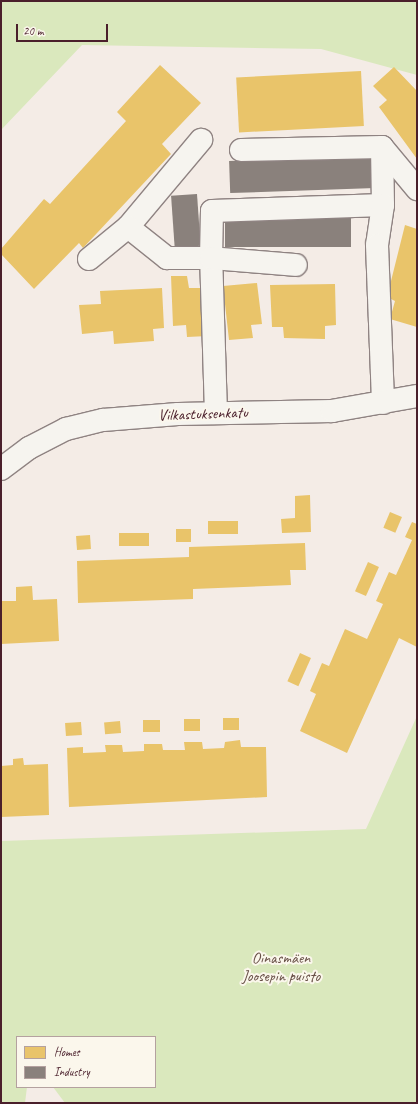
<!DOCTYPE html>
<meta charset="utf-8">
<style>
body{margin:0}
#map{position:relative;width:418px;height:1104px;overflow:hidden;background:#f4ece6;font-family:Caveat,sans-serif}
div>[style]{position:absolute}
[style*='--x']{left:calc(var(--x)*1px);top:calc(var(--y)*1px);width:calc(var(--w)*1px);rotate:calc(var(--a)*1deg)}
.green>*{inset:0;background:#dae8bd}
.homes>*{inset:0;background:#e9c46a;transform-origin:0 0}
.industry>*{inset:0;background:#8a817c;transform-origin:0 0}
.roads{filter:drop-shadow(1px 0 #8f8382) drop-shadow(-1px 0 #8f8382) drop-shadow(0 1px #8f8382) drop-shadow(0 -1px #8f8382)}
.minor>*{height:22px;margin:-11px;padding:0 11px;transform-origin:11px;border-radius:11px;background:#f6f4ef}
span{translate:-50% -50%;white-space:nowrap;text-align:center;line-height:1.15;-webkit-text-stroke:4px #fbf7ec;paint-order:stroke}
.street-label{font-size:16px;color:#4a1f2b}
.park-label{font-size:16px;color:#685047}
.frame{position:absolute;inset:0;border:2px solid #4a1f2b;pointer-events:none}
.legend{position:absolute;left:16px;top:1036px;width:140px;height:52px;box-sizing:border-box;background:#fbf7ec;border:1px solid #b4a19f;margin:0;padding:5px 7px;list-style:none;font-size:12px;color:#4a1f2b}
.legend li{display:flex;align-items:center;gap:8px;height:20px}
.legend b{width:20px;border:1px solid #b4a19f}
.scale{position:absolute;left:16px;top:24px;width:92px;height:18px;box-sizing:border-box;border:2px solid #4a1f2b;border-top:0;padding-left:5px;font-size:12px;line-height:14px;white-space:nowrap;color:#4a1f2b;-webkit-text-stroke:3px #fbf7ec;paint-order:stroke}
</style>
<div id="map">
<div class="green">
<i style="clip-path:polygon(1px 1px,417px 1px,417px 75px,321px 49px,82px 45px,1px 130px)"></i>
<i style="clip-path:polygon(417px 716px,417px 1103px,65px 1103px,53px 1087px,155px 1087px,155px 1037px,17px 1037px,17px 1087px,27px 1087px,25px 1103px,1px 1103px,1px 841px,366px 829px)"></i>
</div>
<div class="homes">
<i style="clip-path:polygon(160px 65px,201px 103px,162px 144px,171px 154px,83px 248px,79px 243px,34px 289px,1px 254px,1px 249px,44px 199px,50px 204px,126px 121px,117px 112px)"></i>
<i style="clip-path:polygon(394px 67px,417px 91px,417px 159px,379px 107px,387px 100px,373px 86px)"></i>
<i style="left:361px;top:71px;width:55px;height:125px;rotate:87deg"></i>
<i style="clip-path:polygon(405px 225px,417px 229px,417px 327px,390px 319px,395px 301px,387px 297px)"></i>
<i style="clip-path:polygon(171px 276px,187px 276px,189px 288px,205px 288px,208px 336px,187px 337px,186px 325px,173px 326px)"></i>
<i style="clip-path:polygon(257px 283px,262px 324px,251px 325px,253px 338px,229px 340px,223px 286px)"></i>
<i style="clip-path:polygon(335px 284px,336px 325px,325px 326px,325px 339px,284px 338px,283px 327px,272px 327px,270px 285px)"></i>
<i style="clip-path:polygon(162px 288px,164px 328px,153px 329px,154px 341px,114px 344px,113px 331px,82px 334px,79px 305px,101px 304px,100px 291px)"></i>
<i style="clip-path:polygon(310px 495px,311px 532px,282px 533px,281px 519px,295px 518px,295px 496px)"></i>
<i style="left:390px;top:512px;width:13px;height:17px;rotate:23deg"></i>
<i style="left:238px;top:521px;width:13px;height:30px;rotate:90deg"></i>
<i style="clip-path:polygon(412px 522px,417px 524px,417px 647px,399px 638px,347px 753px,300px 731px,316px 694px,310px 691px,322px 663px,329px 666px,345px 629px,367px 639px,383px 604px,376px 601px,389px 572px,396px 575px,412px 540px,405px 537px)"></i>
<i style="left:191px;top:529px;width:13px;height:15px;rotate:90deg"></i>
<i style="left:149px;top:533px;width:13px;height:30px;rotate:90deg"></i>
<i style="left:90px;top:535px;width:14px;height:14px;rotate:86deg"></i>
<i style="clip-path:polygon(305px 543px,306px 570px,290px 570px,291px 585px,193px 589px,193px 599px,78px 603px,77px 561px,189px 557px,189px 547px)"></i>
<i style="left:368px;top:562px;width:12px;height:32px;rotate:24deg"></i>
<i style="clip-path:polygon(32px 586px,33px 600px,57px 599px,59px 641px,1px 644px,1px 601px,16px 601px,16px 587px)"></i>
<i style="left:300px;top:653px;width:12px;height:31px;rotate:24deg"></i>
<i style="left:223px;top:718px;width:16px;height:12px"></i>
<i style="left:184px;top:719px;width:16px;height:12px"></i>
<i style="left:160px;top:720px;width:12px;height:17px;rotate:90deg"></i>
<i style="left:120px;top:721px;width:12px;height:16px;rotate:85deg"></i>
<i style="left:81px;top:722px;width:13px;height:16px;rotate:86deg"></i>
<i style="clip-path:polygon(240px 740px,241px 747px,266px 747px,267px 797px,69px 807px,67px 748px,83px 747px,83px 753px,106px 752px,105px 745px,122px 745px,123px 752px,144px 751px,144px 744px,162px 744px,163px 750px,185px 750px,184px 742px,202px 742px,203px 749px,224px 748px,225px 742px)"></i>
<i style="clip-path:polygon(23px 758px,24px 765px,48px 764px,49px 815px,1px 817px,1px 766px,13px 765px,13px 759px)"></i>
</div>
<div class="industry">
<i style="left:374px;top:156px;width:32px;height:145px;rotate:88deg"></i>
<i style="left:197px;top:194px;width:52px;height:26px;rotate:86deg"></i>
<i style="left:351px;top:214px;width:33px;height:126px;rotate:90deg"></i>
</div>
<div class="roads">
<div class="minor">
<i style="--x:382;--y:147;--w:55;--a:50.2"></i>
<i style="--x:241;--y:150;--w:141;--a:-1.2"></i>
<i style="--x:382;--y:147;--w:58;--a:89"></i>
<i style="--x:128;--y:227;--w:114;--a:-50"></i>
<i style="--x:89;--y:259;--w:50;--a:-39.4"></i>
<i style="--x:128;--y:227;--w:50;--a:38.5"></i>
<i style="--x:167;--y:258;--w:44;--a:0"></i>
<i style="--x:211;--y:258;--w:47;--a:-88.8"></i>
<i style="--x:212;--y:211;--w:171;--a:-2"></i>
<i style="--x:383;--y:205;--w:40;--a:98.5"></i>
<i style="--x:377;--y:245;--w:158;--a:87.8"></i>
<i style="--x:216;--y:413;--w:155;--a:-91.8"></i>
<i style="--x:211;--y:258;--w:85;--a:4.7"></i>
<i style="--x:1;--y:469;--w:35;--a:-37"></i>
<i style="--x:29;--y:448;--w:42;--a:-27.2"></i>
<i style="--x:66;--y:429;--w:38;--a:-14"></i>
<i style="--x:103;--y:420;--w:75;--a:-4.6"></i>
<i style="--x:178;--y:414;--w:154;--a:-1.1"></i>
<i style="--x:332;--y:411;--w:86;--a:-10"></i>
</div>
</div>
<div class="street-label">
<span style="left:203px;top:414px;rotate:-2deg">Vilkastuksenkatu</span>
</div>
<div class="park-label">
<span style="left:281px;top:967px">Oinasmäen<br>Joosepin puisto</span>
</div>
<div class="frame"></div>
<ul class="legend">
<li><b style="height:11px;background:#e9c46a"></b>Homes</li>
<li><b style="height:11px;background:#8a817c"></b>Industry</li>
</ul>
<div class="scale">20 m</div>
</div>
